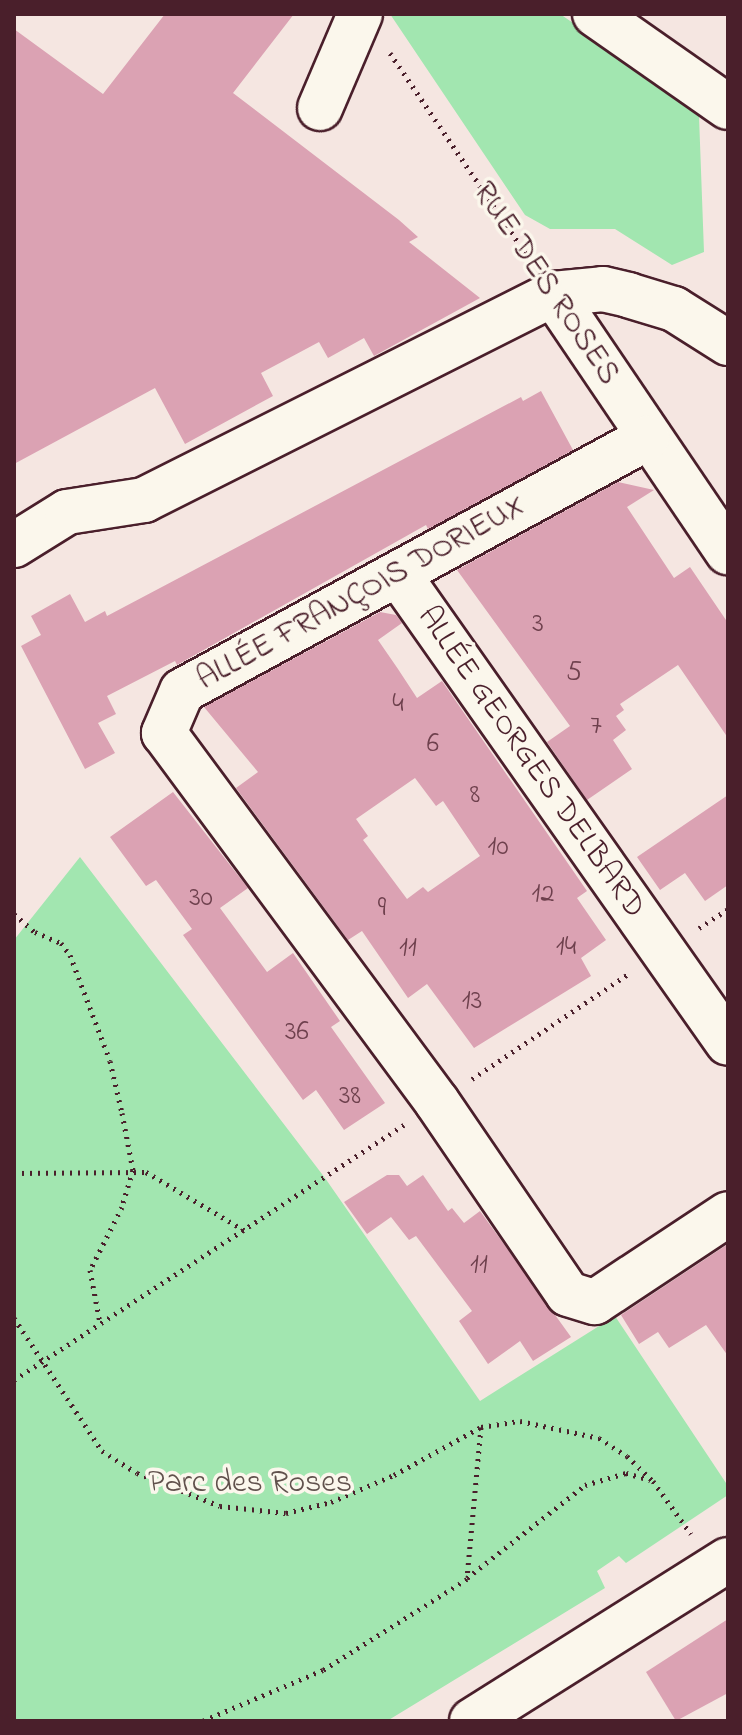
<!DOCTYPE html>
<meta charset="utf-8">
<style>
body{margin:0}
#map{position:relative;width:742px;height:1735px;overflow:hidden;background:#f5e6e1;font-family:"Indie Flower",sans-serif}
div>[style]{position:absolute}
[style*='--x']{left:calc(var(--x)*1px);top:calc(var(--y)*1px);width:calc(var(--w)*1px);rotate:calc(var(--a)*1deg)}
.green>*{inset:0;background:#a2e6b0}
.building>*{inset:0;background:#dba2b3}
.path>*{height:5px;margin-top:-2.5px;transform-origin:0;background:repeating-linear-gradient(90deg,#4a1f2b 0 2px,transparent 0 8px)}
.roads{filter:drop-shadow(2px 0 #4a1f2b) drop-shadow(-2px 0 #4a1f2b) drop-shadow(0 2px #4a1f2b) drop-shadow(0 -2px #4a1f2b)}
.minor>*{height:44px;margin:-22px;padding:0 22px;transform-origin:22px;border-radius:22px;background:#fbf7ec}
span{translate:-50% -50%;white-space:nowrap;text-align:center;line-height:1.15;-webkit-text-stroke:7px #fbf7ec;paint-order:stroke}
.number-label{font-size:28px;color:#6e404d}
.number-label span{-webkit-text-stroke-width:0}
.street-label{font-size:32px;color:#4a1f2b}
.park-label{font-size:32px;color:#60514c}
.frame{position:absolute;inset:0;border:16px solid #4a1f2b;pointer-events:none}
</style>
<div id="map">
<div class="green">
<i style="clip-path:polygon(390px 14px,560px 14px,665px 86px,699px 116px,704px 252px,672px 265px,615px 229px,550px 229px,525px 215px)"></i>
<i style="clip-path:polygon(80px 857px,325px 1178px,480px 1401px,615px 1316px,728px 1486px,728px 1495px,626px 1563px,619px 1556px,597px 1571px,605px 1588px,387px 1721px,14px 1721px,14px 940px)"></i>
</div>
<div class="building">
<i style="clip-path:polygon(165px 14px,294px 14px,233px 93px,399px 220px,418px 237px,409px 242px,480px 298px,374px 356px,364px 338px,328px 358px,319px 342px,261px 373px,273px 396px,185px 444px,155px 388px,14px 464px,14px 29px,103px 94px)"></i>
<i style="clip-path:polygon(541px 391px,573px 450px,428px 529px,426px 525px,177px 665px,175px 661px,107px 696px,116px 714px,98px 723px,115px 753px,85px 769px,21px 646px,41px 635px,31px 616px,70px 594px,85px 622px,105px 611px,107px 616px,521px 397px,523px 401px)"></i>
<i style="clip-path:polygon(618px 482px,654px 490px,627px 507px,674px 578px,690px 567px,728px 623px,728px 738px,678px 665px,620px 704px,624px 710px,616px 716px,626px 730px,613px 740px,632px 769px,587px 800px,547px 742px,570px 726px,457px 570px)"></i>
<i style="clip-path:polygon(evenodd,380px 612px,396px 615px,402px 623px,378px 640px,398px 669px,417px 698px,442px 681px,587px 891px,577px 898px,606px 940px,581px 958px,591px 976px,474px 1048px,427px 984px,408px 998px,362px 931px,348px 940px,236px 788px,258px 772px,204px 707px,380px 612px,415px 778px,436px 806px,443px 801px,480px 856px,428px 892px,423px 887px,407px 899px,363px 840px,368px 836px,356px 819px,415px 778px)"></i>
<i style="clip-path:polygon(173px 792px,248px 888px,220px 908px,267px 972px,293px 953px,340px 1021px,331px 1027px,385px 1103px,344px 1130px,316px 1090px,303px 1100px,183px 935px,192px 929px,156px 880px,146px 886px,110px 837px)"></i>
<i style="clip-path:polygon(728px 795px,728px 885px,705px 901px,685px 873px,660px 890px,637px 857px)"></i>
<i style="clip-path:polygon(387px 1175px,399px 1175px,407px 1186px,423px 1175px,448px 1211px,452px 1208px,464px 1223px,480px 1211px,571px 1337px,533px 1361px,520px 1341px,488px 1364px,459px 1321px,472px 1311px,416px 1236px,409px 1240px,391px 1217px,367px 1234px,344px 1202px)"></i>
<i style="clip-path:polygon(728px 1244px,728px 1356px,706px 1325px,669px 1348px,658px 1332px,639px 1344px,621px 1315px)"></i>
<i style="clip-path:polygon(728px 1619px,728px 1693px,676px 1721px,646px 1672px)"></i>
</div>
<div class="path">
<i style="--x:390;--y:53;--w:250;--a:55.9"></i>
<i style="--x:14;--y:914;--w:28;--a:41"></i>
<i style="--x:35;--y:932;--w:28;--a:23"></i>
<i style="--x:61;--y:943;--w:15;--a:53"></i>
<i style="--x:70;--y:955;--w:113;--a:69.3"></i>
<i style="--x:110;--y:1061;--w:53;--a:77"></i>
<i style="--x:122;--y:1113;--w:58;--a:79.1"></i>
<i style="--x:133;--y:1170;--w:39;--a:107"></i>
<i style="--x:122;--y:1207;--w:71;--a:116.9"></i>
<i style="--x:90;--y:1270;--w:54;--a:79.3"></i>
<i style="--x:699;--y:928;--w:35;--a:-33"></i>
<i style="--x:472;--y:1079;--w:190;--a:-33.9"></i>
<i style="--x:14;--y:1173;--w:132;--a:-0.4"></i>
<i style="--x:146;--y:1172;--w:114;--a:30.6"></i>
<i style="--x:14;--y:1318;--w:159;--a:56.5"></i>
<i style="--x:102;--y:1451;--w:41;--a:32.2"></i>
<i style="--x:137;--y:1473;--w:89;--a:21.7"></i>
<i style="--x:220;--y:1506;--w:66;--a:6.1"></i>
<i style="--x:286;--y:1513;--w:46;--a:-13.7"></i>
<i style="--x:331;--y:1502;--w:69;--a:-23.2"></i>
<i style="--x:394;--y:1475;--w:99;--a:-28.9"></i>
<i style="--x:481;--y:1427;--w:153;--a:95.3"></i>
<i style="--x:467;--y:1579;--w:170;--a:147.7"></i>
<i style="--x:323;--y:1670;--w:131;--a:157.1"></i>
<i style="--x:14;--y:1380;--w:466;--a:-33.2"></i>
<i style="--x:481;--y:1427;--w:39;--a:-9"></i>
<i style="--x:520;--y:1421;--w:81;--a:12.1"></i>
<i style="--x:599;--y:1438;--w:33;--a:33"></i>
<i style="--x:627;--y:1456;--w:36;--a:44"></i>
<i style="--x:653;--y:1481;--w:65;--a:54.4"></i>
<i style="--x:467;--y:1578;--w:150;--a:-38.2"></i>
<i style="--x:585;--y:1485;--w:43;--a:-16.3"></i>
<i style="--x:626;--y:1473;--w:25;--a:16"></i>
</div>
<div class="roads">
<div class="minor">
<i style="--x:595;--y:14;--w:162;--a:35"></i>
<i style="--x:320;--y:108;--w:102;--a:-66.9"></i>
<i style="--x:553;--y:294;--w:312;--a:55.9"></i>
<i style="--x:647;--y:438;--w:529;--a:151.45"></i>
<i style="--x:182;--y:691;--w:46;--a:113.2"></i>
<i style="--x:164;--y:733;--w:459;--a:53.5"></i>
<i style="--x:437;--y:1102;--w:232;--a:55.7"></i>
<i style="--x:568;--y:1294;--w:28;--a:17"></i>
<i style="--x:595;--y:1302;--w:159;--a:-33.5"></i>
<i style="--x:14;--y:545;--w:62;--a:-31.9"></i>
<i style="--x:67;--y:512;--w:78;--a:-8.9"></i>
<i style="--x:144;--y:500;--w:458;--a:-26.7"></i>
<i style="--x:553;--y:294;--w:50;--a:-5.7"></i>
<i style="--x:603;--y:289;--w:26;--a:13"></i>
<i style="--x:628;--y:295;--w:48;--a:16.9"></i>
<i style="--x:674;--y:309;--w:64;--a:32.2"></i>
<i style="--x:398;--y:574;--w:573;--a:54.87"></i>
<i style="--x:472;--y:1721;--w:302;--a:-32.2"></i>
</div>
</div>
<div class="number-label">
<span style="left:538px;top:625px">3</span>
<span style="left:574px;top:673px">5</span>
<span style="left:398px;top:705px">4</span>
<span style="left:596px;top:727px">7</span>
<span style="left:433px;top:745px">6</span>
<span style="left:475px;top:796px">8</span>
<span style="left:498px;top:848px">10</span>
<span style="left:543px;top:895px">12</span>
<span style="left:201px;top:899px">30</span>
<span style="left:382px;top:909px">9</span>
<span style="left:566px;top:948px">14</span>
<span style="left:408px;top:949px">11</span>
<span style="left:472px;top:1002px">13</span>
<span style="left:297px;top:1033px">36</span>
<span style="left:350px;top:1097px">38</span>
<span style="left:479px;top:1266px">11</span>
</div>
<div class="street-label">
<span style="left:545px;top:284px;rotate:56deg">RUE DES ROSES</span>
<span style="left:362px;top:594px;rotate:-29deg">ALLÉE FRANÇOIS DORIEUX</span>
<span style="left:530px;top:763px;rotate:55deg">ALLÉE GEORGES DELBARD</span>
</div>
<div class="park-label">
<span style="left:250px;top:1484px">Parc des Roses</span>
</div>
<div class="frame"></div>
</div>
